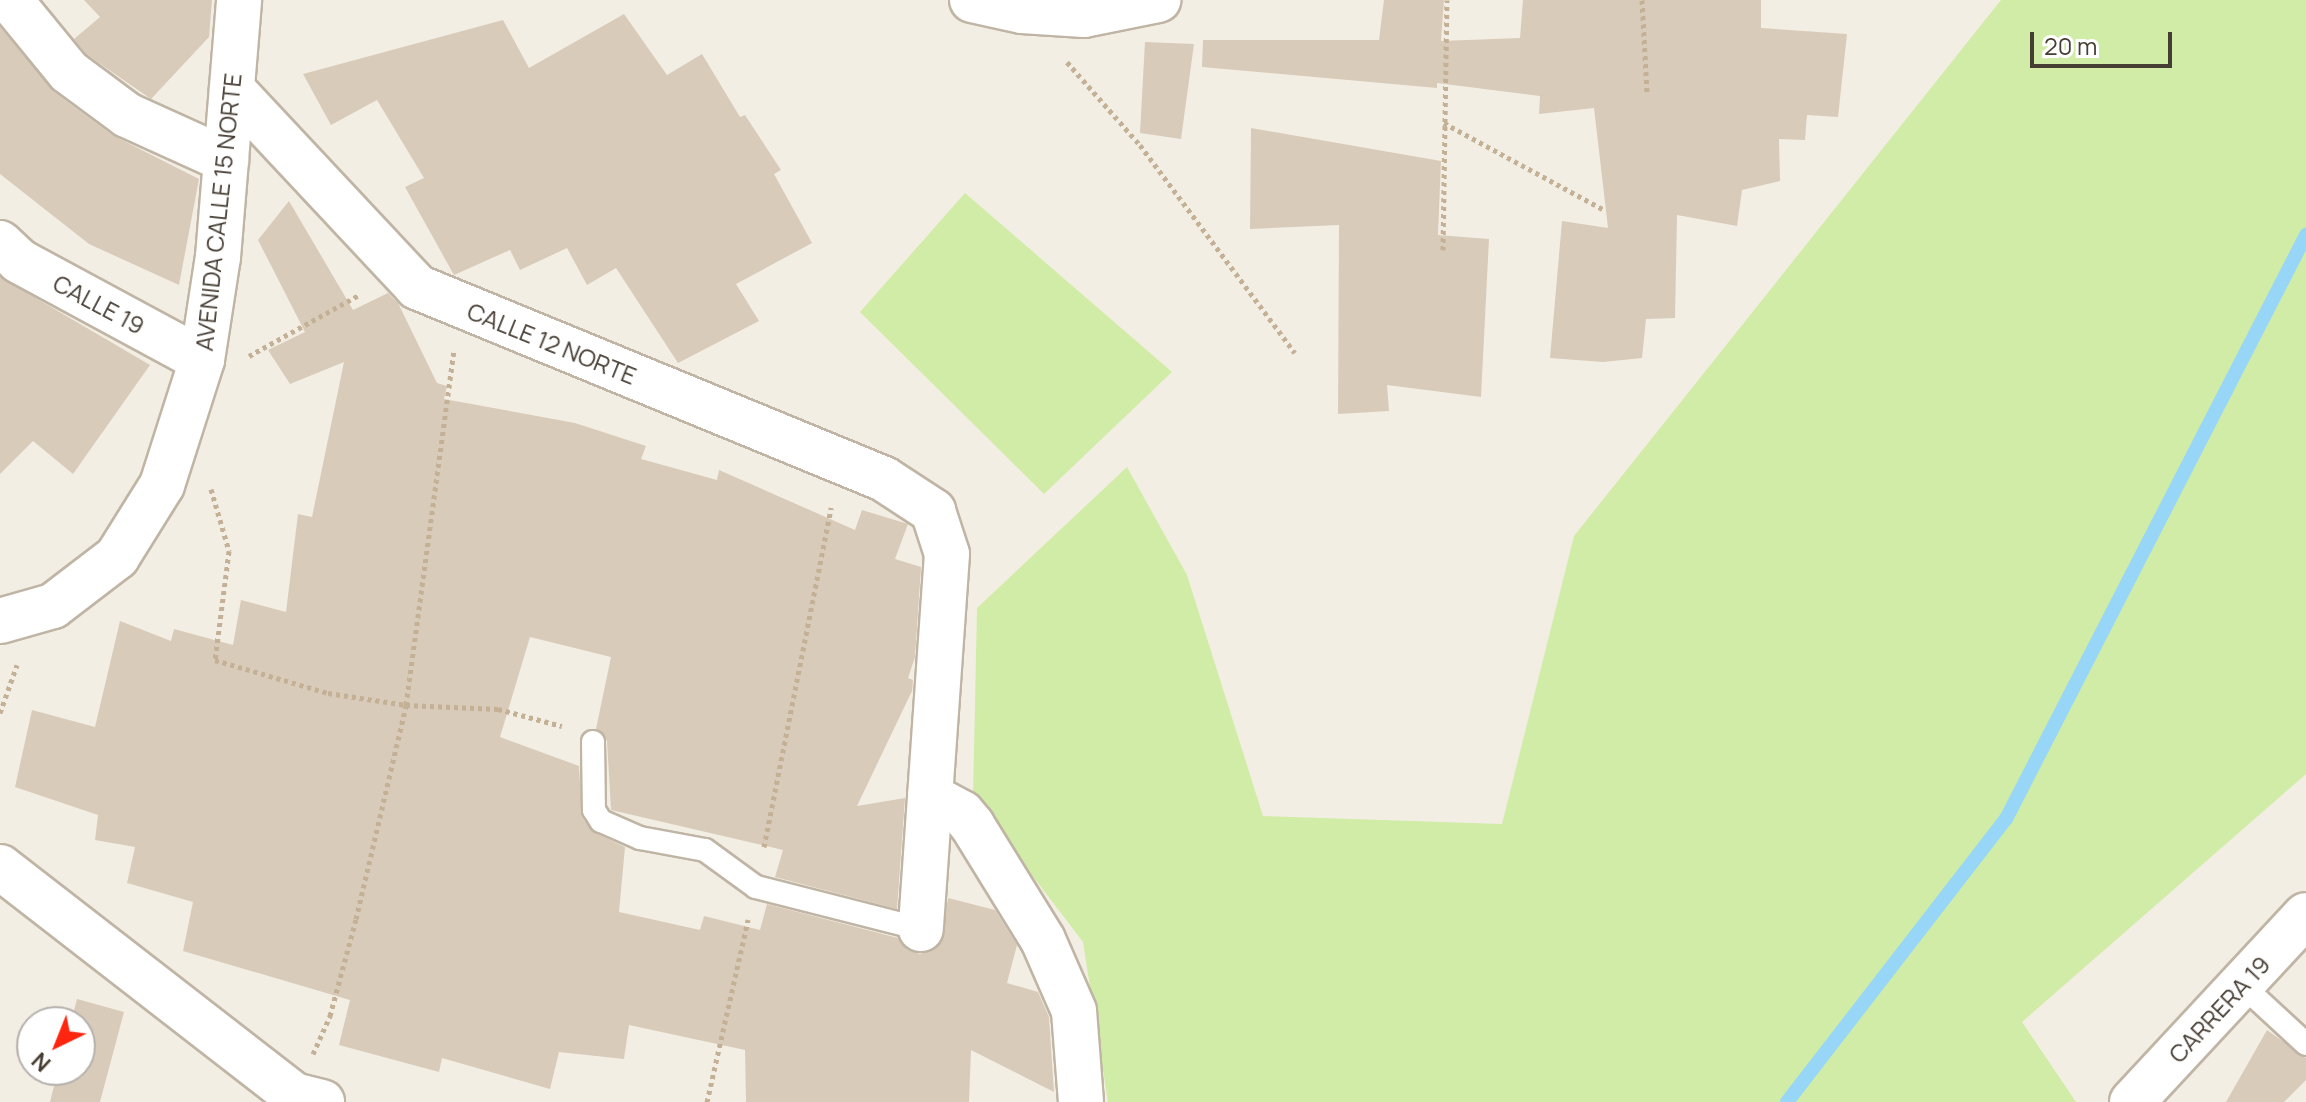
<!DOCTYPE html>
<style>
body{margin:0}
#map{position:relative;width:2306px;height:1102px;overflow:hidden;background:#f3eee3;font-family:Manrope,sans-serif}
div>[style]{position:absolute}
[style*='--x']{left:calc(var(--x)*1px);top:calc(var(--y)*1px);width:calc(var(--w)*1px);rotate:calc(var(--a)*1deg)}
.green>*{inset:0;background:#d1eca7}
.stream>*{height:14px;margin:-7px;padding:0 7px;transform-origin:7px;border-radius:7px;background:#98d6f7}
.building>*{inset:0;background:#d9cbba}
.path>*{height:5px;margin-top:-2.5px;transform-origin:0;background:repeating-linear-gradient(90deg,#c3b095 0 4px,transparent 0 8px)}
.roads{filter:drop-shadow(2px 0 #c0b5a5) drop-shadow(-2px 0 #c0b5a5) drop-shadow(0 2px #c0b5a5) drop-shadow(0 -2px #c0b5a5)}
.service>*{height:22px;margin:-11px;padding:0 11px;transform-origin:11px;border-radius:11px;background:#fff}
.minor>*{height:44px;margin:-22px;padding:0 22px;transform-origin:22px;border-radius:22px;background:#fff}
.tertiary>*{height:44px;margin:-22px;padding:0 22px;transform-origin:22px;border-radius:22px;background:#fff}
span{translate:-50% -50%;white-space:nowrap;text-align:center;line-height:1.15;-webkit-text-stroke:6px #fff;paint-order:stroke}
.street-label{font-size:24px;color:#463d33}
.north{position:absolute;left:16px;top:1006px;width:80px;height:80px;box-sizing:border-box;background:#fff;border:2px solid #b5b1ad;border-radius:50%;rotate:223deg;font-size:22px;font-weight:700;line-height:32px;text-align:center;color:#463d33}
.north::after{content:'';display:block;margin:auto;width:28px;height:36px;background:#ff250e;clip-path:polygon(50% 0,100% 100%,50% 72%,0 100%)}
.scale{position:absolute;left:2030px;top:32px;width:142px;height:36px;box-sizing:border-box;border:4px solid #463d33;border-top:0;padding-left:10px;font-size:24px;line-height:28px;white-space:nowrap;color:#463d33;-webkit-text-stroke:6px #fff;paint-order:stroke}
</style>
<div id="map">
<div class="green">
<i style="clip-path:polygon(2001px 0,2306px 0,2306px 774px,2022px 1022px,2076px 1102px,1108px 1102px,1083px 942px,973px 798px,977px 608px,1127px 467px,1187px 575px,1263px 816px,1502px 824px,1574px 536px)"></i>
<i style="clip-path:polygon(965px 193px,1172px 372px,1044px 494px,860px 312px)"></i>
</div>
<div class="stream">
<i style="--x:1787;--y:1102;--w:358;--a:-52.3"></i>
<i style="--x:2006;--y:819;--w:657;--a:-62.81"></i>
</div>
<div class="building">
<i style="clip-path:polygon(84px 0,212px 0,209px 37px,151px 99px,86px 54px,74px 39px,100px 17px)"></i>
<i style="clip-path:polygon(1384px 0,1444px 0,1441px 41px,1520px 38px,1523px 0,1761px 0,1761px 28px,1847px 34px,1838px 117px,1807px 115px,1805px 140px,1779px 139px,1780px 181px,1742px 190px,1737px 226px,1677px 215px,1675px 318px,1646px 319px,1642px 358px,1603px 362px,1550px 358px,1562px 221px,1608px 228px,1594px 108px,1539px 114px,1540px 96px,1437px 83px,1437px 88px,1202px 67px,1203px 40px,1379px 40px)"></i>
<i style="clip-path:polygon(624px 14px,667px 75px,702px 54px,740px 117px,745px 115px,781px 170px,774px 174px,812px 243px,736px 284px,759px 321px,678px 363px,616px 268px,587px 285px,567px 248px,520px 270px,510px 250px,454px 275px,405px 187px,424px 178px,377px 100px,331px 125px,303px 74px,503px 20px,529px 68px)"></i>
<i style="clip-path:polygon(0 27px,54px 92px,112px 135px,199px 179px,179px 285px,89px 244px,0 174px)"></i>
<i style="clip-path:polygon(1145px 42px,1194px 44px,1181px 139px,1140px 133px)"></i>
<i style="clip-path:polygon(1251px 128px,1441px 161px,1438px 235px,1489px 239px,1481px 397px,1387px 385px,1389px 411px,1338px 414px,1339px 225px,1250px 229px)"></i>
<i style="clip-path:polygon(289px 201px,353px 310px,388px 293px,398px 303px,437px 383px,447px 386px,444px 399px,575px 423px,646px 446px,641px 459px,717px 480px,719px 470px,855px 530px,862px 510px,908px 524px,895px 559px,921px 567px,915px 657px,908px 678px,913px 680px,912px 691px,857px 806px,905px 798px,897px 909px,775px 877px,783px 850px,611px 810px,607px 741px,596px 729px,611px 657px,530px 637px,500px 737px,579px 766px,582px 818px,595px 833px,625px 847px,619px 912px,700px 930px,704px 916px,760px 930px,767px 904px,898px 938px,906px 949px,920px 954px,942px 942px,948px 898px,995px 910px,1017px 945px,1007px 983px,1038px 992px,1049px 1017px,1054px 1092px,971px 1050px,969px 1102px,746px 1102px,745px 1050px,629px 1025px,624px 1059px,559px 1052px,550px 1089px,442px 1058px,439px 1072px,339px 1045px,350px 1000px,183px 951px,193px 902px,127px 883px,135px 847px,95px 840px,98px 815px,15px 787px,32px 710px,95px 727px,120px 621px,171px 641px,174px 629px,233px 645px,241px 600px,286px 612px,298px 514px,312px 517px,344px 362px,290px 384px,268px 350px,305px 332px,258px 240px)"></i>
<i style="clip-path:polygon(0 277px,150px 365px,73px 474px,33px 441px,0 474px)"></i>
<i style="clip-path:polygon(77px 999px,124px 1012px,100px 1102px,50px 1102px,58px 1070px,80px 1070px,80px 1022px,71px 1022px)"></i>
<i style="clip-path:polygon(2267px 1030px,2306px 1058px,2306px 1080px,2284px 1102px,2226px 1102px)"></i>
</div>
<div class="path">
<i style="--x:1642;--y:0;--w:93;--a:86.9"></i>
<i style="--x:1067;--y:62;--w:111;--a:48.7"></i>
<i style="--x:1140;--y:145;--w:259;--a:53.3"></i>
<i style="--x:1444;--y:123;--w:184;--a:28.5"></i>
<i style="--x:1443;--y:250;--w:250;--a:-89.1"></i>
<i style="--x:249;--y:356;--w:126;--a:-29"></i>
<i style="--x:211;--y:489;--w:65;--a:73.8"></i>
<i style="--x:229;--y:551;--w:110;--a:97.3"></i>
<i style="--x:215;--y:660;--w:118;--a:16.3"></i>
<i style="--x:328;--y:693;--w:79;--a:8.7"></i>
<i style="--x:406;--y:705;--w:92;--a:2.5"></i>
<i style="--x:498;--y:709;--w:66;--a:14.9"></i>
<i style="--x:0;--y:713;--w:51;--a:-70.5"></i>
<i style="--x:764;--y:847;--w:346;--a:-78.8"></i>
<i style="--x:313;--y:1054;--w:42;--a:-65.9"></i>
<i style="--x:330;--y:1016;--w:100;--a:-75"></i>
<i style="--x:356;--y:919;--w:220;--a:-76.8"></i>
<i style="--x:406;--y:705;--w:356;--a:-82.3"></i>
<i style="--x:707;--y:1102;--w:187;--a:-77.3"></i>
</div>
<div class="roads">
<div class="service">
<i style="--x:593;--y:742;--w:68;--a:89.2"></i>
<i style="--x:594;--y:810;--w:13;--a:58"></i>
<i style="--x:601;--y:821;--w:43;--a:23.6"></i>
<i style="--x:640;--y:838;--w:66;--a:10.5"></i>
<i style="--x:705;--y:850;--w:63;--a:36"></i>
<i style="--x:756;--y:887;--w:170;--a:14.3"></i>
<i style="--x:2242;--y:985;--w:87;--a:42.7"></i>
</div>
<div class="minor">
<i style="--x:10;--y:0;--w:93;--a:50.7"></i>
<i style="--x:69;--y:72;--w:72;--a:36.6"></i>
<i style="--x:127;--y:115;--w:109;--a:24.4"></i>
<i style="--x:232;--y:89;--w:271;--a:46.9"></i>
<i style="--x:417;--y:287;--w:505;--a:22.35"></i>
<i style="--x:884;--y:479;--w:59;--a:33.1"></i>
<i style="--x:933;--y:511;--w:45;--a:72"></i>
<i style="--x:947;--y:554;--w:376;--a:94"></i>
<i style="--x:0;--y:243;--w:26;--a:43"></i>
<i style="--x:19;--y:261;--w:208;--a:28.4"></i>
<i style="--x:930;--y:796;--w:36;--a:28"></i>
<i style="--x:962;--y:813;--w:16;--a:50"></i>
<i style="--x:972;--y:825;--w:135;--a:58.3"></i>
<i style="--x:1043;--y:940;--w:77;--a:66.4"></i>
<i style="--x:1074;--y:1011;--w:91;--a:85.6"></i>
<i style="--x:0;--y:867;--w:372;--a:37.8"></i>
<i style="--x:294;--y:1095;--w:29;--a:14"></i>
<i style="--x:2132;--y:1102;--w:255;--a:-47.1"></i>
</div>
<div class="tertiary">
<i style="--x:972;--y:0;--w:51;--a:12.4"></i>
<i style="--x:1022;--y:11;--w:62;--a:3.7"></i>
<i style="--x:1084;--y:15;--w:76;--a:-11.5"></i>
<i style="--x:0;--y:621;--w:55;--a:-15.8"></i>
<i style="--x:53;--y:606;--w:81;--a:-37.4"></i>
<i style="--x:117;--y:557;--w:85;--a:-58"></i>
<i style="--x:162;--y:485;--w:131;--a:-72.3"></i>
<i style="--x:202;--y:360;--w:104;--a:-81.2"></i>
<i style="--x:218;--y:257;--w:258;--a:-85.3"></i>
</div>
</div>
<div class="street-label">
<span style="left:218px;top:212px;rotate:-84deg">AVENIDA CALLE 15 NORTE</span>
<span style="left:99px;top:304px;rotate:28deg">CALLE 19</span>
<span style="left:552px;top:343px;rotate:22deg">CALLE 12 NORTE</span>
<span style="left:2219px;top:1009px;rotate:-47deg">CARRERA 19</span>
</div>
<div class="north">N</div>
<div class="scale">20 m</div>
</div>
